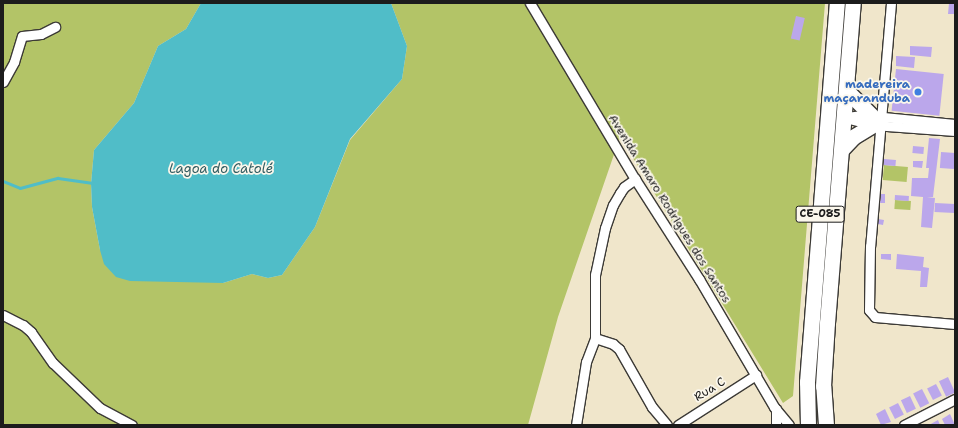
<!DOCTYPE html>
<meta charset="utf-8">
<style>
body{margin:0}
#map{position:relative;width:958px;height:428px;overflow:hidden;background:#f0e6cb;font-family:"Shantell Sans",sans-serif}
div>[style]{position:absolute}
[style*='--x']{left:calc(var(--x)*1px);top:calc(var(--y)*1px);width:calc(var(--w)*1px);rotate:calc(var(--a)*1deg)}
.green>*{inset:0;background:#b3c467;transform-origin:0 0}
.water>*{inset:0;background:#50bdc8}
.stream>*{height:2.5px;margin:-1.25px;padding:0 1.25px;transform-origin:1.25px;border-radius:1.25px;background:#50bdc8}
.building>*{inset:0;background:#bba7eb;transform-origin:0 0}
.roads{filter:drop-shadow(1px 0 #3c3a36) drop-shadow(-1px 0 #3c3a36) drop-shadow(0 1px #3c3a36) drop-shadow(0 -1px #3c3a36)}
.minor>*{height:9px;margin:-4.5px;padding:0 4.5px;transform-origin:4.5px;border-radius:4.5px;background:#fff}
.trunk>*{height:15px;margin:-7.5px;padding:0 7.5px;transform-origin:7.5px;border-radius:7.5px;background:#fff}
.dots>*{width:11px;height:11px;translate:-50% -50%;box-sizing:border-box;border:2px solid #fbf7ec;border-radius:50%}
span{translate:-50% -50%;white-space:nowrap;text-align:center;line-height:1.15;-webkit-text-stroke:3.5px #fbf7ec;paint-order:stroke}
.shield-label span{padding:1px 3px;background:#fbf7ec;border:1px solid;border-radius:3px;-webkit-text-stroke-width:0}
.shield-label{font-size:11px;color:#1c1c1c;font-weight:700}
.shop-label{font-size:12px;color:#366cbe;font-weight:700}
.right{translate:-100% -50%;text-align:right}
.street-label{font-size:12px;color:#1c1c1c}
.water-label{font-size:13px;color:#315c61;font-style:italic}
.frame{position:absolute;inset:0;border:4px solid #1c1c1c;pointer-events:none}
</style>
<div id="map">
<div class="green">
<i style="clip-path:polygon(3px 3px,201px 3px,186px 29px,158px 46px,134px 103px,94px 150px,91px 184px,92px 207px,100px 250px,223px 283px,252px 274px,268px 278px,282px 275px,315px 227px,350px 140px,402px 79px,407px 46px,391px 3px,825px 3px,793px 396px,783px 403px,620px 137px,558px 317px,528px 425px,3px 425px)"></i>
<i style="left:884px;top:165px;width:24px;height:15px;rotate:5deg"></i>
<i style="left:895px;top:200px;width:16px;height:9px;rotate:4deg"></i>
</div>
<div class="water">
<i style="clip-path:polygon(201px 3px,391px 3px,407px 46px,402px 79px,350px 139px,315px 227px,282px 275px,268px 278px,252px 274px,223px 283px,130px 281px,116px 277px,104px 264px,100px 250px,92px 207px,91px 184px,94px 150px,134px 103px,158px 46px,186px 29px)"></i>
</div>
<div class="stream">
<i style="--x:3;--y:181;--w:18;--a:22"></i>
<i style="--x:20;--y:188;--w:39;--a:-15"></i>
<i style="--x:58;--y:178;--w:35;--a:8"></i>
</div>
<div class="building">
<i style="clip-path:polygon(949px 3px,955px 3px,955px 14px,948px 14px)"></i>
<i style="left:796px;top:16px;width:9px;height:23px;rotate:13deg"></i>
<i style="clip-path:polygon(910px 46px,932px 47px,931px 57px,910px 55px)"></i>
<i style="clip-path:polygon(896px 56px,915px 57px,914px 68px,896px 66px)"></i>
<i style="left:896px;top:69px;width:48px;height:42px;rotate:6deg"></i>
<i style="clip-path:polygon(929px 138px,940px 139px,933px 197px,927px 197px,935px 198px,932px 228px,921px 227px,923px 197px,911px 196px,912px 178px,928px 178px,929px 168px,926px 168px)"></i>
<i style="left:913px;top:146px;width:11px;height:7px;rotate:5deg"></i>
<i style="left:941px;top:152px;width:14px;height:16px;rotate:4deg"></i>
<i style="left:884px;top:159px;width:12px;height:6px;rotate:5deg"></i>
<i style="clip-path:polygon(913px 161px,923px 161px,922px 168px,913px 167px)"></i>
<i style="clip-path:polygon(881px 194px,885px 194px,885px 203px,880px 203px)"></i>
<i style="left:895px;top:195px;width:14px;height:5px;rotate:4deg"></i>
<i style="left:935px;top:203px;width:20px;height:9px;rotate:3deg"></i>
<i style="clip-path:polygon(878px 219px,884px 220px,883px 225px,878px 224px)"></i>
<i style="clip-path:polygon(881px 254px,891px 254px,891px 260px,881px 259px)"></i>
<i style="clip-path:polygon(897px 254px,924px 257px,923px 267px,929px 268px,927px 287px,920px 287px,921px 271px,896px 269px)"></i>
<i style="left:948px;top:377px;width:17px;height:10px;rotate:65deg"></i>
<i style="left:936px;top:384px;width:13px;height:10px;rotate:63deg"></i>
<i style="left:922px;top:389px;width:16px;height:10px;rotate:63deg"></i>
<i style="left:910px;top:396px;width:14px;height:10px;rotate:65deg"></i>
<i style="left:898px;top:403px;width:13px;height:10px;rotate:63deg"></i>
<i style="clip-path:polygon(885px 409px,891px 422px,881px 425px,876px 414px)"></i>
<i style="clip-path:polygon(950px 414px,955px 425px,945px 425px,942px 419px)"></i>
<i style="clip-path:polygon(938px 420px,940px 425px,929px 425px)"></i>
</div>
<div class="roads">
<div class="minor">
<i style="--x:530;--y:3;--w:205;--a:59.2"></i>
<i style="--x:635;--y:179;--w:119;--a:57.4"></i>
<i style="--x:699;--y:279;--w:148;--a:59.6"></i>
<i style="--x:774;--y:407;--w:23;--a:50"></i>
<i style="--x:891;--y:3;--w:244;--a:94.9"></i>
<i style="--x:870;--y:246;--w:64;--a:90.9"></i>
<i style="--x:869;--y:310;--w:9;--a:49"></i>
<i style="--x:875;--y:317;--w:80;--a:5"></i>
<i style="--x:3;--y:82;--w:23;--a:-61"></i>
<i style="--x:14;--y:62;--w:27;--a:-73"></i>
<i style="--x:22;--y:36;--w:19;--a:-6"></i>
<i style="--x:41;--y:34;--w:16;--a:-27"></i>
<i style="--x:846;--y:117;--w:17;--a:-7"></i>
<i style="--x:863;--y:115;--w:92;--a:5.6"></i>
<i style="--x:845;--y:118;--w:29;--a:14"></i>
<i style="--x:873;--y:125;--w:82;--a:4.2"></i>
<i style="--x:3;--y:315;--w:22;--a:27"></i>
<i style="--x:23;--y:325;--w:11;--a:41"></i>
<i style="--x:31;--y:332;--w:38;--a:55"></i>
<i style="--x:53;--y:363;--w:65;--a:43.8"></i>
<i style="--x:100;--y:408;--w:36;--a:28"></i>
<i style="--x:595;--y:338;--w:19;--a:18"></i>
<i style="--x:613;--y:344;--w:8;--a:40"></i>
<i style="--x:619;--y:349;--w:67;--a:60.4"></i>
<i style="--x:652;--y:407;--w:23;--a:50"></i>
<i style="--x:776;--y:409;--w:16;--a:90"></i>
<i style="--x:576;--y:425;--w:64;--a:-81"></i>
<i style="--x:586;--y:362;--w:26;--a:-69"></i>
<i style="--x:595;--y:338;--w:63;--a:-90"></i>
<i style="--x:595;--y:275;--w:48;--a:-78"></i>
<i style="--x:605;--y:228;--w:24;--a:-71"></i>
<i style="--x:613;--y:205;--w:14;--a:-60"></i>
<i style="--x:620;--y:193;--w:7;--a:-56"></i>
<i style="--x:624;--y:187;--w:14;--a:-36"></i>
<i style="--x:678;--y:425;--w:93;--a:-32.7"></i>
<i style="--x:904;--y:425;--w:57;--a:-27"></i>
</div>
<div class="trunk">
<i style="--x:847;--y:91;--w:35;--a:45"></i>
<i style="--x:842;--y:149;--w:16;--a:-47"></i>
<i style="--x:853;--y:137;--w:23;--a:-31"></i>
<i style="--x:808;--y:425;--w:43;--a:-91.3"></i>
<i style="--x:807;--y:382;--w:380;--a:-85.5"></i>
<i style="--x:826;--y:425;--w:39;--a:-94"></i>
<i style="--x:823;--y:386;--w:63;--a:-86.4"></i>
<i style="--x:827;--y:323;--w:321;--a:-85.4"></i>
</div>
</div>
<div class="dots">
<i style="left:918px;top:92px;background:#3f7fe0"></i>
</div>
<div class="shield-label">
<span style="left:820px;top:214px">CE-085</span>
</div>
<div class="shop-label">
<span class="right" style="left:910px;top:92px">madereira<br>maçaranduba</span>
</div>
<div class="street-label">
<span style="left:669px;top:209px;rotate:58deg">Avenida Amaro Rodrigues dos Santos</span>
<span style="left:710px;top:390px;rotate:-32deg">Rua C</span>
</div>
<div class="water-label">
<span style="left:221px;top:169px">Lagoa do Catolé</span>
</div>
<div class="frame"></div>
</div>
